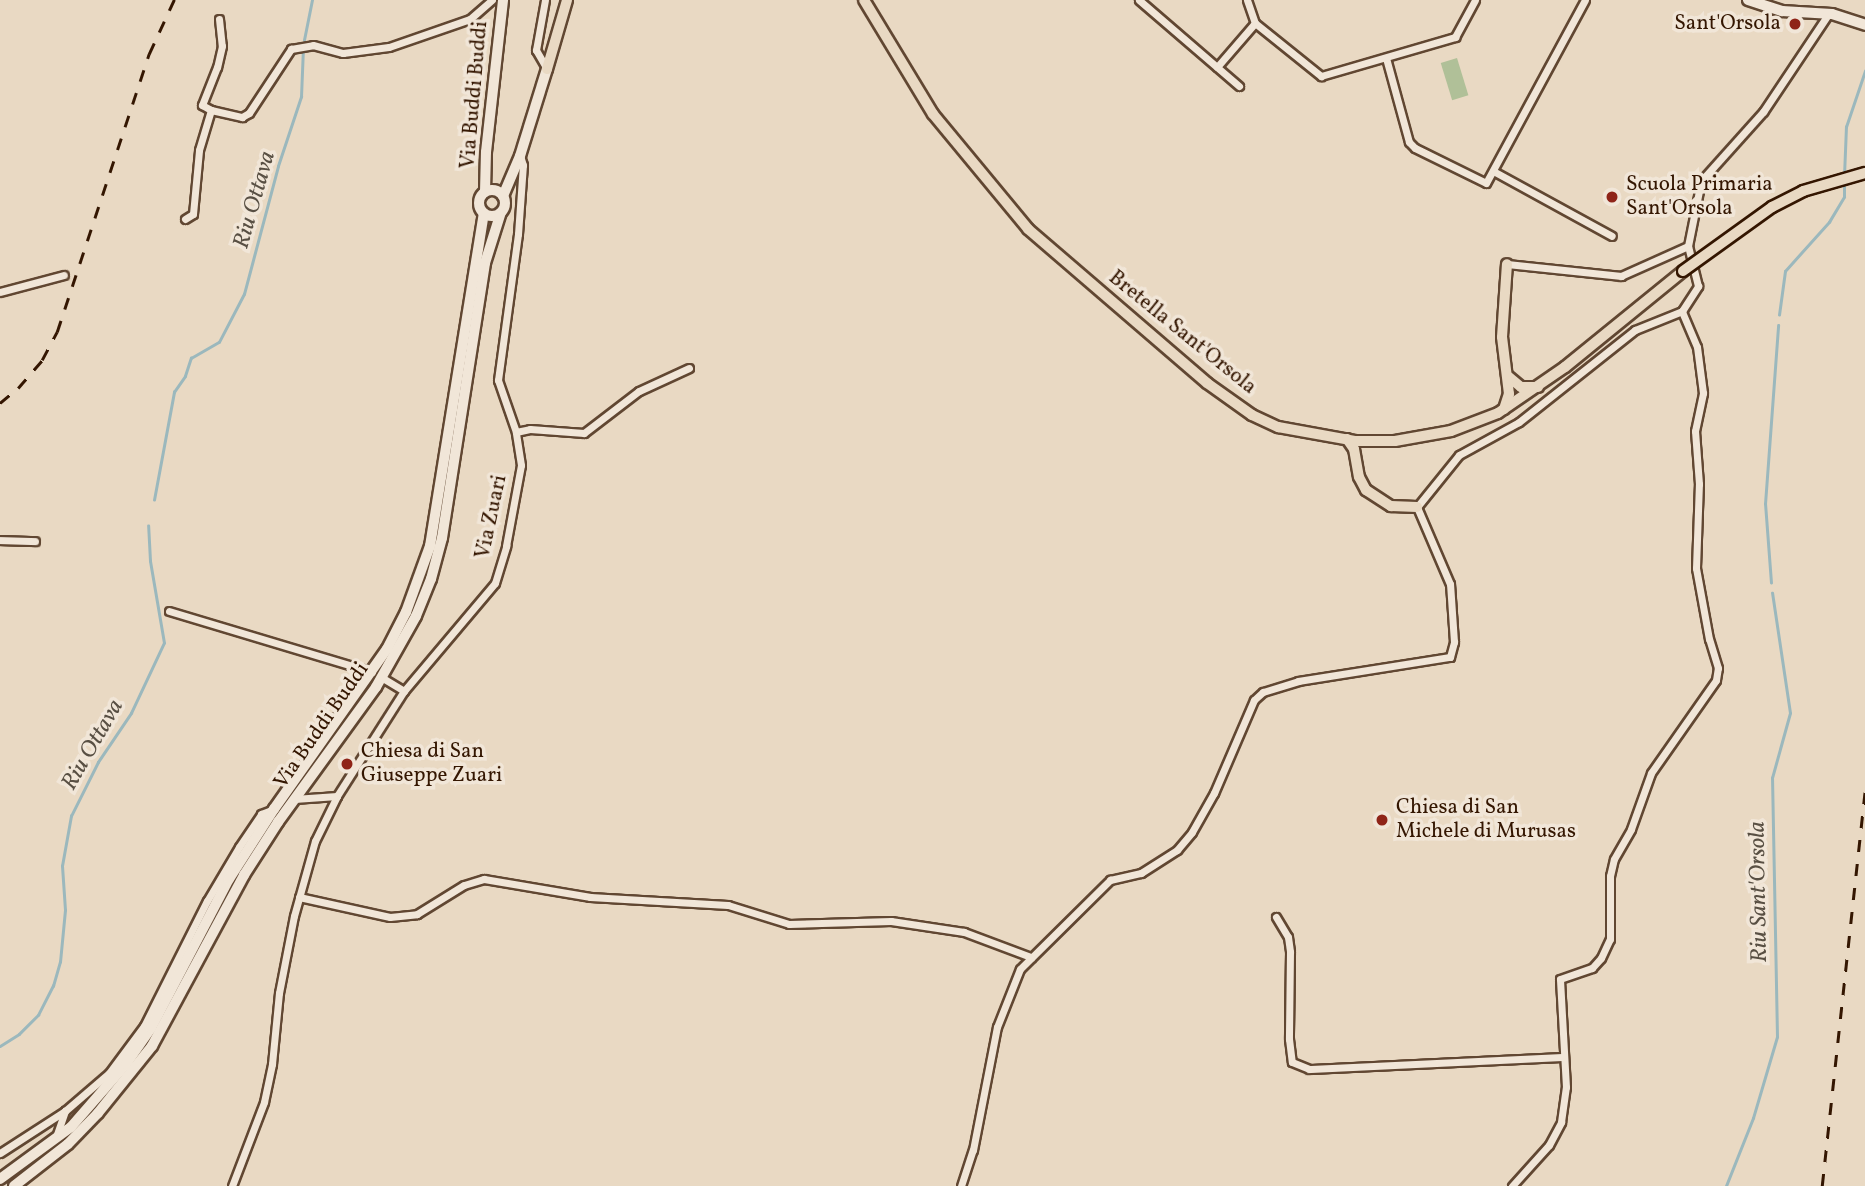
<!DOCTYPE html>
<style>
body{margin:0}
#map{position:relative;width:1865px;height:1186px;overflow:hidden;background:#e9d9c3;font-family:Vollkorn,serif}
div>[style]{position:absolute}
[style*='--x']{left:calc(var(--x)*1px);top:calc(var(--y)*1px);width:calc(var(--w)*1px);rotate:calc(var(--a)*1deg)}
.green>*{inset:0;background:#b0c098;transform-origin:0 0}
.stream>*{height:2.5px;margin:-1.25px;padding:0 1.25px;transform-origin:1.25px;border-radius:1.25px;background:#9bb8bd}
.roads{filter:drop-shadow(2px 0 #614732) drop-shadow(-2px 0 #614732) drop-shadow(0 2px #614732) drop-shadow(0 -2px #614732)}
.street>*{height:7px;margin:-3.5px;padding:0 3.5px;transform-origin:3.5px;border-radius:3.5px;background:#f1e6d8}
.secondary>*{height:10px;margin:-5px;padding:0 5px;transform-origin:5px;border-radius:5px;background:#f1e6d8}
.secondary>.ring{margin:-5px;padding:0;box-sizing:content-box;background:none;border:10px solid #f1e6d8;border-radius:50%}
.primary>*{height:10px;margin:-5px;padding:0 5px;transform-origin:5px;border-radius:5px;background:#e9d9c3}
.rail>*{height:2.5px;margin-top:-1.25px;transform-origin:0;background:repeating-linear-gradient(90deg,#341601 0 12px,transparent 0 24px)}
.bridges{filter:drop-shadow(2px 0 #341601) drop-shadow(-2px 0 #341601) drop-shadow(0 2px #341601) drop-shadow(0 -2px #341601)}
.primary-bridge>*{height:10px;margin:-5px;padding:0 5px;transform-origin:5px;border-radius:5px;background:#e9d9c3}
.dots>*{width:19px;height:19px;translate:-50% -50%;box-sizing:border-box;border:4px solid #f1e6d8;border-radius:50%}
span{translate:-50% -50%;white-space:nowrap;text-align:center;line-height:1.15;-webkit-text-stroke:7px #f1e6d8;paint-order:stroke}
.poi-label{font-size:21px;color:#341601}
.right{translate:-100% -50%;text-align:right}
.left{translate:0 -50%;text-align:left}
.street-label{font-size:21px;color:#341601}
.water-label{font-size:23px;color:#584f43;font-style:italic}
</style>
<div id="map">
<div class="green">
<i style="left:1457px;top:58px;width:39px;height:17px;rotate:73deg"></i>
</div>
<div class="stream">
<i style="--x:304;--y:40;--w:41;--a:-78.7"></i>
<i style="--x:1844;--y:176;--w:49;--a:-87.7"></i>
<i style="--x:1846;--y:127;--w:59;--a:-71.3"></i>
<i style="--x:1779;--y:315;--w:44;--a:-82.2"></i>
<i style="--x:1785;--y:271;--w:66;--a:-48.1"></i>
<i style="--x:1829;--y:222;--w:29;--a:-59"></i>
<i style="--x:1844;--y:197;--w:14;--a:-90"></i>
<i style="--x:154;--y:500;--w:110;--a:-79.5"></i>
<i style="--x:174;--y:392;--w:19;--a:-55"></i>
<i style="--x:185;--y:376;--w:19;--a:-72"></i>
<i style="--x:191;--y:358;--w:32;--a:-30"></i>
<i style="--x:219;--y:342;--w:54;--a:-62.5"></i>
<i style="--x:244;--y:294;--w:132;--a:-75.1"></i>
<i style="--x:278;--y:166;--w:73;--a:-71.6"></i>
<i style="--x:301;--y:97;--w:49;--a:-87.7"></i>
<i style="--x:1771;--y:583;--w:79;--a:-94.3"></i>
<i style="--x:1765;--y:504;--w:179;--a:-85.8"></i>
<i style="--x:0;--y:1046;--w:22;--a:-32"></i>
<i style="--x:19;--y:1034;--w:27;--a:-45"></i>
<i style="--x:38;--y:1015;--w:33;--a:-63"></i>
<i style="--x:53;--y:986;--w:25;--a:-74"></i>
<i style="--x:60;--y:962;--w:52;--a:-84.5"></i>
<i style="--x:65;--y:910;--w:44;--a:-93.9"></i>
<i style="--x:62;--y:866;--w:51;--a:-79.8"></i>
<i style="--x:71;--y:816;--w:60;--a:-63.4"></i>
<i style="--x:98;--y:762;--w:59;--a:-56"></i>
<i style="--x:131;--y:713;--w:77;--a:-64.8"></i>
<i style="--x:164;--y:643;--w:83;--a:-99.7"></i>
<i style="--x:150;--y:561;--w:35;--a:-93"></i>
<i style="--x:1726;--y:1186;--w:73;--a:-68.3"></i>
<i style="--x:1753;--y:1118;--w:84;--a:-73.5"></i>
<i style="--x:1777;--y:1037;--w:259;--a:-91.1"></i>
<i style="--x:1772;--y:778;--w:67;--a:-74.5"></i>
<i style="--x:1790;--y:713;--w:121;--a:-98.5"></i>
</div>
<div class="roads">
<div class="street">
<i style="--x:545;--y:0;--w:51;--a:100.2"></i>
<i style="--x:536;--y:50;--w:22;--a:60"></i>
<i style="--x:1139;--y:0;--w:132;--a:40.7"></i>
<i style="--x:1247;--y:0;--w:24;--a:71"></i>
<i style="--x:1255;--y:23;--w:85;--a:38.8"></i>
<i style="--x:1321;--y:76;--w:140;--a:-16.2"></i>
<i style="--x:1455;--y:37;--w:42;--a:-61.6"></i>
<i style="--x:219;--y:19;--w:27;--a:84"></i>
<i style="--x:222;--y:46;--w:22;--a:103"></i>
<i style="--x:217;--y:67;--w:41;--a:111.5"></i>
<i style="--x:202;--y:105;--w:10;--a:29"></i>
<i style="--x:211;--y:110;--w:32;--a:13"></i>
<i style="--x:242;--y:117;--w:8;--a:-30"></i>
<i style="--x:249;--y:113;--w:77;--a:-56.7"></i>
<i style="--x:291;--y:49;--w:22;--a:-10"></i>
<i style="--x:313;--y:45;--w:31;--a:15"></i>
<i style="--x:343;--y:53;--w:46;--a:-7.4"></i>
<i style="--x:389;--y:47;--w:86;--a:-19.1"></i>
<i style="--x:470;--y:19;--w:29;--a:-41"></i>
<i style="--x:1386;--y:58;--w:87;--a:74.7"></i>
<i style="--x:1409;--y:142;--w:8;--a:45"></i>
<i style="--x:1415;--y:148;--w:79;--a:26.2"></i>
<i style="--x:1486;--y:183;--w:208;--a:-61.6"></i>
<i style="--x:1217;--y:67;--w:58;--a:-49.2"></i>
<i style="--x:1495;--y:172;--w:133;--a:28.7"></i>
<i style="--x:185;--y:219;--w:9;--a:-32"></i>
<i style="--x:193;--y:214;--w:64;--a:-84.6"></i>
<i style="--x:199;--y:150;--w:42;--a:-73.3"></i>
<i style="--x:1507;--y:264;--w:115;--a:6"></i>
<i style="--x:1621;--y:276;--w:73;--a:-24.1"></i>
<i style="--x:0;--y:292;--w:66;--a:-14.9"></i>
<i style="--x:516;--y:432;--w:14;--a:-12"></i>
<i style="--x:530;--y:429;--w:54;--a:4.2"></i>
<i style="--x:584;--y:433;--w:69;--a:-37.4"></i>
<i style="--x:639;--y:391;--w:55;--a:-24.7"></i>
<i style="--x:0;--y:540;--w:35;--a:2"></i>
<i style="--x:169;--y:611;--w:212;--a:16.7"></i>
<i style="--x:381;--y:677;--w:27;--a:31"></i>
<i style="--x:337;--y:796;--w:125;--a:-57.5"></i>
<i style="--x:404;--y:691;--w:141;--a:-49.9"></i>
<i style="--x:495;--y:583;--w:39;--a:-73"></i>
<i style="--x:506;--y:546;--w:82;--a:-79.5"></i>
<i style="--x:521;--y:465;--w:33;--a:-99"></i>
<i style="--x:516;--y:432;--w:55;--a:-109.1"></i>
<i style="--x:498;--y:380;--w:147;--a:-82.2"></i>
<i style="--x:518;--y:234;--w:69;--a:-85.9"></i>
<i style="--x:523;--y:165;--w:9;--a:-108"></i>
<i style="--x:299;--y:897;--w:93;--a:12.4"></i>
<i style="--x:390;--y:917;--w:27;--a:-6"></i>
<i style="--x:417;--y:914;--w:55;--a:-31.7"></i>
<i style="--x:464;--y:885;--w:21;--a:-17"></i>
<i style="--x:484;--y:879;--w:108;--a:9.6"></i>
<i style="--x:590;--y:897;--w:138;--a:3.3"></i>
<i style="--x:728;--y:905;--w:64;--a:17.3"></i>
<i style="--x:789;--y:924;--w:102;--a:-1.7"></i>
<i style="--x:891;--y:921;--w:74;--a:8.6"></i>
<i style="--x:964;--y:932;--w:72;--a:20.5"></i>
<i style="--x:1276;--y:917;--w:23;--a:59"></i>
<i style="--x:1288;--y:937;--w:15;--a:82"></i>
<i style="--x:1290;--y:952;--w:87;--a:90.7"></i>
<i style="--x:1289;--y:1039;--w:23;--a:83"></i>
<i style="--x:1292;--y:1062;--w:18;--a:22"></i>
<i style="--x:1309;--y:1069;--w:255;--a:-2.7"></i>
<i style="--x:56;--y:1137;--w:28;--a:-71"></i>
<i style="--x:0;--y:1153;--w:77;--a:-32.9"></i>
<i style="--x:65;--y:1111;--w:58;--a:-40.8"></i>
<i style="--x:109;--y:1073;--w:59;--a:-53.3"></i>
<i style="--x:144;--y:1026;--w:140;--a:-63.3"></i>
<i style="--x:207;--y:901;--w:63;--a:-59.3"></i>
<i style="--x:239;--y:847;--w:40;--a:-56"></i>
<i style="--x:261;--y:814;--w:14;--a:-21"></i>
<i style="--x:232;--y:1186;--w:90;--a:-69.1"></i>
<i style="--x:264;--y:1102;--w:39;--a:-78"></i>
<i style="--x:272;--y:1064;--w:71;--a:-84.4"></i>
<i style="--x:279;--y:993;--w:78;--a:-79"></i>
<i style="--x:294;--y:916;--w:78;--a:-74.4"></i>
<i style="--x:315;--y:841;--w:50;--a:-63.9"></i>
<i style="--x:337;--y:796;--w:43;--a:176"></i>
<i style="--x:961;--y:1186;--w:38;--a:-72"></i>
<i style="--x:973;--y:1150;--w:125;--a:-79"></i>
<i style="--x:997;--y:1027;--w:62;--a:-68.4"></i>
<i style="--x:1020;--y:969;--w:127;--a:-44.7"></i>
<i style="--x:1110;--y:880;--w:32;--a:-13"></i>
<i style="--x:1141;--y:873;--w:43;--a:-32.6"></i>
<i style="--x:1177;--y:850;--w:23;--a:-50"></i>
<i style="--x:1192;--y:832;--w:45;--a:-60.6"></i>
<i style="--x:1214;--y:793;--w:101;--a:-66.7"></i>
<i style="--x:1254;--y:700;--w:12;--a:-42"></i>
<i style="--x:1263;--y:692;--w:37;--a:-17"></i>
<i style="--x:1298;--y:681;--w:154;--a:-9"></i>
<i style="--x:1450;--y:657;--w:16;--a:-75"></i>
<i style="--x:1454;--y:642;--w:58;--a:-93.9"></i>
<i style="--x:1450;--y:584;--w:84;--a:-113.2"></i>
<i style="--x:1417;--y:507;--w:67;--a:-51.1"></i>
<i style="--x:1459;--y:455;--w:68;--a:-28.8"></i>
<i style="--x:1519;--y:422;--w:148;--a:-38.4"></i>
<i style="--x:1635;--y:330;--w:51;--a:-22"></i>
<i style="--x:1512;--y:1186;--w:55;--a:-47.9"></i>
<i style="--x:1549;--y:1145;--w:26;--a:-62"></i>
<i style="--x:1561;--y:1122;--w:35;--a:-82"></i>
<i style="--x:1566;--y:1087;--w:108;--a:-93.2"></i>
<i style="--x:1560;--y:979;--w:34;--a:-19"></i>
<i style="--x:1592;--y:968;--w:13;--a:-48"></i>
<i style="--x:1601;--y:958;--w:21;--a:-65"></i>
<i style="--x:1610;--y:939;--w:63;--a:-90"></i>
<i style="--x:1610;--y:876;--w:17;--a:-77"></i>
<i style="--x:1614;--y:859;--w:34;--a:-60"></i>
<i style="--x:1631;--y:829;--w:59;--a:-70.3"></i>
<i style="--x:1651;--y:773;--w:113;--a:-55"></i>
<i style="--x:1716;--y:680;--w:12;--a:-81"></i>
<i style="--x:1718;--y:668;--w:30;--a:-107"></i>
<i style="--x:1709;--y:639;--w:72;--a:-100.4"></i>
<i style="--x:1696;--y:568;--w:84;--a:-88"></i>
<i style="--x:1699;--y:484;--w:53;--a:-94.3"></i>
<i style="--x:1695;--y:431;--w:39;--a:-78"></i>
<i style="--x:1703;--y:393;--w:46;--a:-97.4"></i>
<i style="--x:1697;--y:347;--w:39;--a:-113"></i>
<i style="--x:1682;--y:311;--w:30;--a:-57"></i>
<i style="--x:1698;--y:286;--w:41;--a:-104"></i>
<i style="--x:1688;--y:246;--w:66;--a:-78.7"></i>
<i style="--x:1701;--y:181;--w:93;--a:-48.1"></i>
<i style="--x:1763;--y:112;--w:119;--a:-56.3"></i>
</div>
<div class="secondary">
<i style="--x:1748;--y:0;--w:36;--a:18"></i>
<i style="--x:1782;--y:11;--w:50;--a:3.4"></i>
<i style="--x:1832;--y:14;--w:35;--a:18"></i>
<i class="ring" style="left:479px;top:190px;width:16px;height:16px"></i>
<i style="--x:485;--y:192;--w:40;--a:-88.6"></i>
<i style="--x:486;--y:152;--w:153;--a:-83.6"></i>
<i style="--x:503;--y:196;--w:43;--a:-67"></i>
<i style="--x:520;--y:156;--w:91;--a:-72.8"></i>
<i style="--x:0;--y:1179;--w:88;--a:-36.2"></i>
<i style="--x:71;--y:1127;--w:84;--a:-48.9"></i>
<i style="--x:126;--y:1064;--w:44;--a:-55.2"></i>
<i style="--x:151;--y:1028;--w:168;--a:-62.4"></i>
<i style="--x:229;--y:879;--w:83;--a:-57.3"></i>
<i style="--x:274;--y:809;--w:196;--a:-54.8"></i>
<i style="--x:387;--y:649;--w:42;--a:-62.8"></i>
<i style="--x:406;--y:612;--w:70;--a:-70"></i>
<i style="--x:430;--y:546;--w:337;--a:-80.8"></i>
<i style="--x:14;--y:1186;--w:68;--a:-37.9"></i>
<i style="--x:68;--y:1144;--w:43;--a:-45.9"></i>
<i style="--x:98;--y:1113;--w:86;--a:-51.1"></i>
<i style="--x:152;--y:1046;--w:194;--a:-61.7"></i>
<i style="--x:244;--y:875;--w:63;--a:-57.3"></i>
<i style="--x:278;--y:822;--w:167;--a:-54"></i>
<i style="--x:376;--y:687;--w:81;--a:-60.6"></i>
<i style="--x:416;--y:616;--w:40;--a:-68"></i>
<i style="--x:431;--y:579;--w:42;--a:-75"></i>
<i style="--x:442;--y:538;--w:278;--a:-81.1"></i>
<i style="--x:485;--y:263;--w:53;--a:-72.6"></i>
</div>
<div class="primary">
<i style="--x:864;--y:0;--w:133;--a:58.8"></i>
<i style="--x:933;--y:114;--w:149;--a:50.4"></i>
<i style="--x:1028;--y:229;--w:236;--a:40.7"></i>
<i style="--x:1207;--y:383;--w:55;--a:35.4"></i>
<i style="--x:1252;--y:415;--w:29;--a:25"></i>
<i style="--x:1278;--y:427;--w:78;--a:10.3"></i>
<i style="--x:1355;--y:441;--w:40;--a:0"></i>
<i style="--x:1395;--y:441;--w:57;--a:-10.1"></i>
<i style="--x:1451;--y:431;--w:50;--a:-21"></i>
<i style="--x:1498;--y:413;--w:81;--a:-34.5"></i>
<i style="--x:1565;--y:367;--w:152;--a:-39.1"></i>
<i style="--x:547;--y:69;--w:72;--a:-73.8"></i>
<i style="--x:1509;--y:377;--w:16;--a:40"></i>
<i style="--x:1521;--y:387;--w:17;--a:0"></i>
<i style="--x:1504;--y:409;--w:16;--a:-72"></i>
<i style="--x:1509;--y:394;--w:57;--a:-97"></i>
<i style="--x:1502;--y:337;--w:73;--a:-86.1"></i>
<i style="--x:1347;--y:439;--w:12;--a:55"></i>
<i style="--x:1354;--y:449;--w:28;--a:80"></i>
<i style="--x:1359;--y:477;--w:15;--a:62"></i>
<i style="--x:1366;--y:490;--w:30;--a:33"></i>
<i style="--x:1391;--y:506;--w:26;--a:2"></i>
</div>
</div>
<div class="rail">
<i style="--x:0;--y:403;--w:23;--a:-40"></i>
<i style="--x:18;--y:388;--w:37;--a:-49"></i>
<i style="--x:42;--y:360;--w:32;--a:-62"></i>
<i style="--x:57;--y:332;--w:293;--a:-71.7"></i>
<i style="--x:149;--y:54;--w:60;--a:-65.2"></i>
<i style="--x:1822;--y:1186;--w:396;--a:-83.8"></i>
</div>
<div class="bridges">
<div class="primary-bridge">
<i style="--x:1683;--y:271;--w:110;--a:-35.7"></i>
<i style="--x:1772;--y:207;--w:35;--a:-27"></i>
<i style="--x:1803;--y:191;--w:65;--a:-16.2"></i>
</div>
</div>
<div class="dots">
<i style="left:1795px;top:24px;background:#8f2418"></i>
<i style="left:1612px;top:197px;background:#8f2418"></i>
<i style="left:347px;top:764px;background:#8f2418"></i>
<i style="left:1382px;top:820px;background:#8f2418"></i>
</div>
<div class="poi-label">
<span class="right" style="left:1781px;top:24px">Sant'Orsola</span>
<span class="left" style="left:1626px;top:197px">Scuola Primaria<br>Sant'Orsola</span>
<span class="left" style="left:361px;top:764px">Chiesa di San<br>Giuseppe Zuari</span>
<span class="left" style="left:1396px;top:820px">Chiesa di San<br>Michele di Murusas</span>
</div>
<div class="street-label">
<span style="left:475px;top:95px;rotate:-85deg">Via Buddi Buddi</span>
<span style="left:1182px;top:333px;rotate:39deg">Bretella Sant'Orsola</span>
<span style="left:492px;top:517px;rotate:-78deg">Via Zuari</span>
<span style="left:322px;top:726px;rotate:-55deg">Via Buddi Buddi</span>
</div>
<div class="water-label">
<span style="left:255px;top:200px;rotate:-74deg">Riu Ottava</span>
<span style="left:93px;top:745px;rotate:-60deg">Riu Ottava</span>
<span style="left:1759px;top:892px;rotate:-91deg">Riu Sant'Orsola</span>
</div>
</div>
